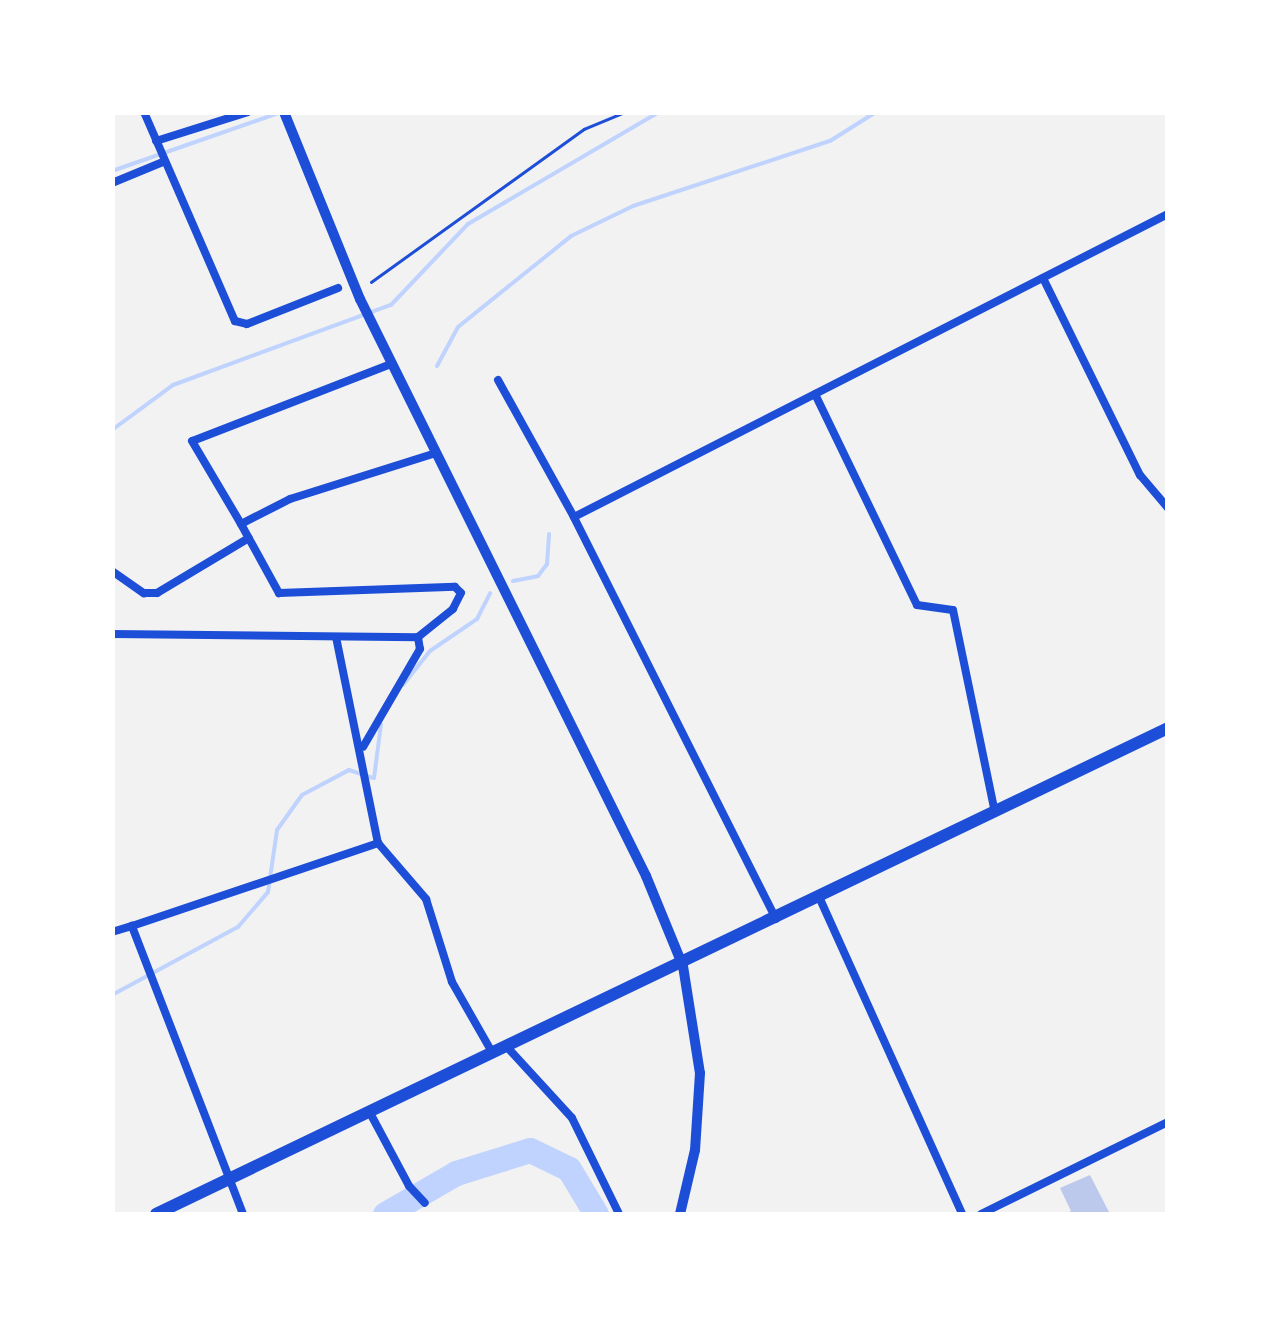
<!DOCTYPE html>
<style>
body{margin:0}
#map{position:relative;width:1280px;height:1327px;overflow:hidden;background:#f2f2f2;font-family:Lato,sans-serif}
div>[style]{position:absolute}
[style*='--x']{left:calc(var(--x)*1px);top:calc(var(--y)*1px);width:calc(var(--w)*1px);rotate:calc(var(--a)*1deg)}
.stream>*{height:4px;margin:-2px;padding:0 2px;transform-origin:2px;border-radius:2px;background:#bfd3fe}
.river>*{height:25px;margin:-12.5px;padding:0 12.5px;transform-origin:12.5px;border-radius:12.5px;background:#bfd3fe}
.building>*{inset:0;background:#bdc9ec}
.path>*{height:2.5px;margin:-1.25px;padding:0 1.25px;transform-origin:1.25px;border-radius:1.25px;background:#1d4ed8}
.minor>*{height:8px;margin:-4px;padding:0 4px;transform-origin:4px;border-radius:4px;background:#1d4ed8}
.tertiary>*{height:10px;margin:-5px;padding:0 5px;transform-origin:5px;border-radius:5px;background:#1d4ed8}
.primary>*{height:12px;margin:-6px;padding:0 6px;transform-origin:6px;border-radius:6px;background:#1d4ed8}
span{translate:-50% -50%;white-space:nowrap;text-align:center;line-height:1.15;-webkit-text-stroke:8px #fff;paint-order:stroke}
.frame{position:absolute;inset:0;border:115px solid #fff;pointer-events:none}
</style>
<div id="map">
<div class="stream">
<i style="--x:112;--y:171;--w:179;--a:-19.2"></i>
<i style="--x:437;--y:366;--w:44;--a:-61.7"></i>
<i style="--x:458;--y:327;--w:145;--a:-38.8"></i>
<i style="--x:571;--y:236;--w:69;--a:-25.8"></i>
<i style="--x:633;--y:206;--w:207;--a:-18.3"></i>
<i style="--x:830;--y:141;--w:54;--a:-32.2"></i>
<i style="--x:112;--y:430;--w:76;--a:-36.4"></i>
<i style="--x:173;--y:385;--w:232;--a:-20.2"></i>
<i style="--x:391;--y:305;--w:112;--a:-46.5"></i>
<i style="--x:468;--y:224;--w:221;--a:-30.4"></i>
<i style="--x:513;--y:581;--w:25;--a:-11"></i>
<i style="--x:538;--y:576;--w:15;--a:-53"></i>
<i style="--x:547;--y:564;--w:30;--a:-86"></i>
<i style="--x:403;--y:685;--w:43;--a:-51.5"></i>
<i style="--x:430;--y:651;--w:57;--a:-34.2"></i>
<i style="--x:477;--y:619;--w:29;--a:-63"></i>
<i style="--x:112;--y:995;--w:143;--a:-28.4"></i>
<i style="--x:238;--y:927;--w:46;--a:-49.4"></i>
<i style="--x:268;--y:892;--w:63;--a:-81.7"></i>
<i style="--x:277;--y:830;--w:43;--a:-54.5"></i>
<i style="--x:302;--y:795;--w:53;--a:-28"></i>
<i style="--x:349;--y:770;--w:26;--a:18"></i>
<i style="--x:374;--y:778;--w:54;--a:-82.6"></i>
</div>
<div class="river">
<i style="--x:385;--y:1214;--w:82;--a:-30"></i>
<i style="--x:456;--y:1173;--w:77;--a:-17.3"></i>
<i style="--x:530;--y:1150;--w:43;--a:26"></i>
<i style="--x:569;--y:1169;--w:52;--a:59"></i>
</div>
<div class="building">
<i style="clip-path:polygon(1090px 1175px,1110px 1214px,1065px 1214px,1071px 1211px,1060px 1188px)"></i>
</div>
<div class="path">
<i style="--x:371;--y:282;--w:262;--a:-35.7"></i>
<i style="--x:584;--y:129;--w:44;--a:-22.5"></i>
</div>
<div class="minor">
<i style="--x:144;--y:112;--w:228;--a:66.5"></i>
<i style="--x:235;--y:321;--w:12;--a:14"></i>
<i style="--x:247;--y:324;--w:98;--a:-21.6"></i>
<i style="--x:156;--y:141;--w:96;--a:-17.5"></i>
<i style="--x:112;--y:183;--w:57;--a:-22.5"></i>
<i style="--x:1043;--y:278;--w:220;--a:63.8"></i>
<i style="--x:1140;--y:475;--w:43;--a:49.7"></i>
<i style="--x:391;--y:364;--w:213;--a:158.8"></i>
<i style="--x:192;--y:441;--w:96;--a:59.4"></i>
<i style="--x:241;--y:524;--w:55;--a:-27"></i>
<i style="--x:290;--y:499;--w:153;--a:-17.5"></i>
<i style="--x:498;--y:380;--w:157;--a:61"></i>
<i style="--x:815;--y:394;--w:234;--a:64.2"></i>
<i style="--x:917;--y:605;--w:36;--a:8"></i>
<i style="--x:953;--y:610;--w:206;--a:78.3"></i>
<i style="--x:241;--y:524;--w:79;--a:61.2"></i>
<i style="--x:279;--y:593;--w:176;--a:-2"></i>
<i style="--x:455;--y:587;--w:8;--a:45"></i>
<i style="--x:461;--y:593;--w:18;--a:117"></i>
<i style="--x:453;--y:609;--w:45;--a:141.3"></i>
<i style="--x:112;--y:571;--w:39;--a:35"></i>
<i style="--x:144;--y:593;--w:13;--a:0"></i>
<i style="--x:157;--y:593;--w:107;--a:-30.9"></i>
<i style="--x:112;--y:634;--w:306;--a:0.6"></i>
<i style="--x:418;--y:637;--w:12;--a:81"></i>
<i style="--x:420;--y:649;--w:113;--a:120.2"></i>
<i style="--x:336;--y:637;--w:210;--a:78.5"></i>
<i style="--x:820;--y:899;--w:346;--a:65.7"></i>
<i style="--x:776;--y:919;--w:450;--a:-116.7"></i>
<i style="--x:574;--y:517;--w:667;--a:-27.03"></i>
<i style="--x:112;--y:932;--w:21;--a:-17"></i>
<i style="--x:507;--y:1047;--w:96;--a:47.5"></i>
<i style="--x:572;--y:1118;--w:107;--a:63.9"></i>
<i style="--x:369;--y:1111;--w:85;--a:61.9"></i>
<i style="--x:409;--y:1186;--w:23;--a:47"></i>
<i style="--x:243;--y:1214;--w:309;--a:-111.1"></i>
<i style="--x:132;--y:926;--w:260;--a:-18.6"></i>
<i style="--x:378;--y:843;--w:74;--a:49.4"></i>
<i style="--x:426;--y:899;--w:87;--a:72.6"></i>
<i style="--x:452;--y:982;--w:81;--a:60.3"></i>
<i style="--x:981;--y:1214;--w:208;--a:-26.2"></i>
</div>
<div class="tertiary">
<i style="--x:284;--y:112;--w:202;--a:67.9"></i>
<i style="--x:360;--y:299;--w:644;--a:63.63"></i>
<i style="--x:646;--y:876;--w:97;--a:67.7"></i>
<i style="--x:683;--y:966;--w:108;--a:81"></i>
<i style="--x:700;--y:1073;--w:77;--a:93.7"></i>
<i style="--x:695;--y:1150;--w:66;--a:103.2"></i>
</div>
<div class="primary">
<i style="--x:156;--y:1214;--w:1123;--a:-25.65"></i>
</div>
<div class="frame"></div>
</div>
